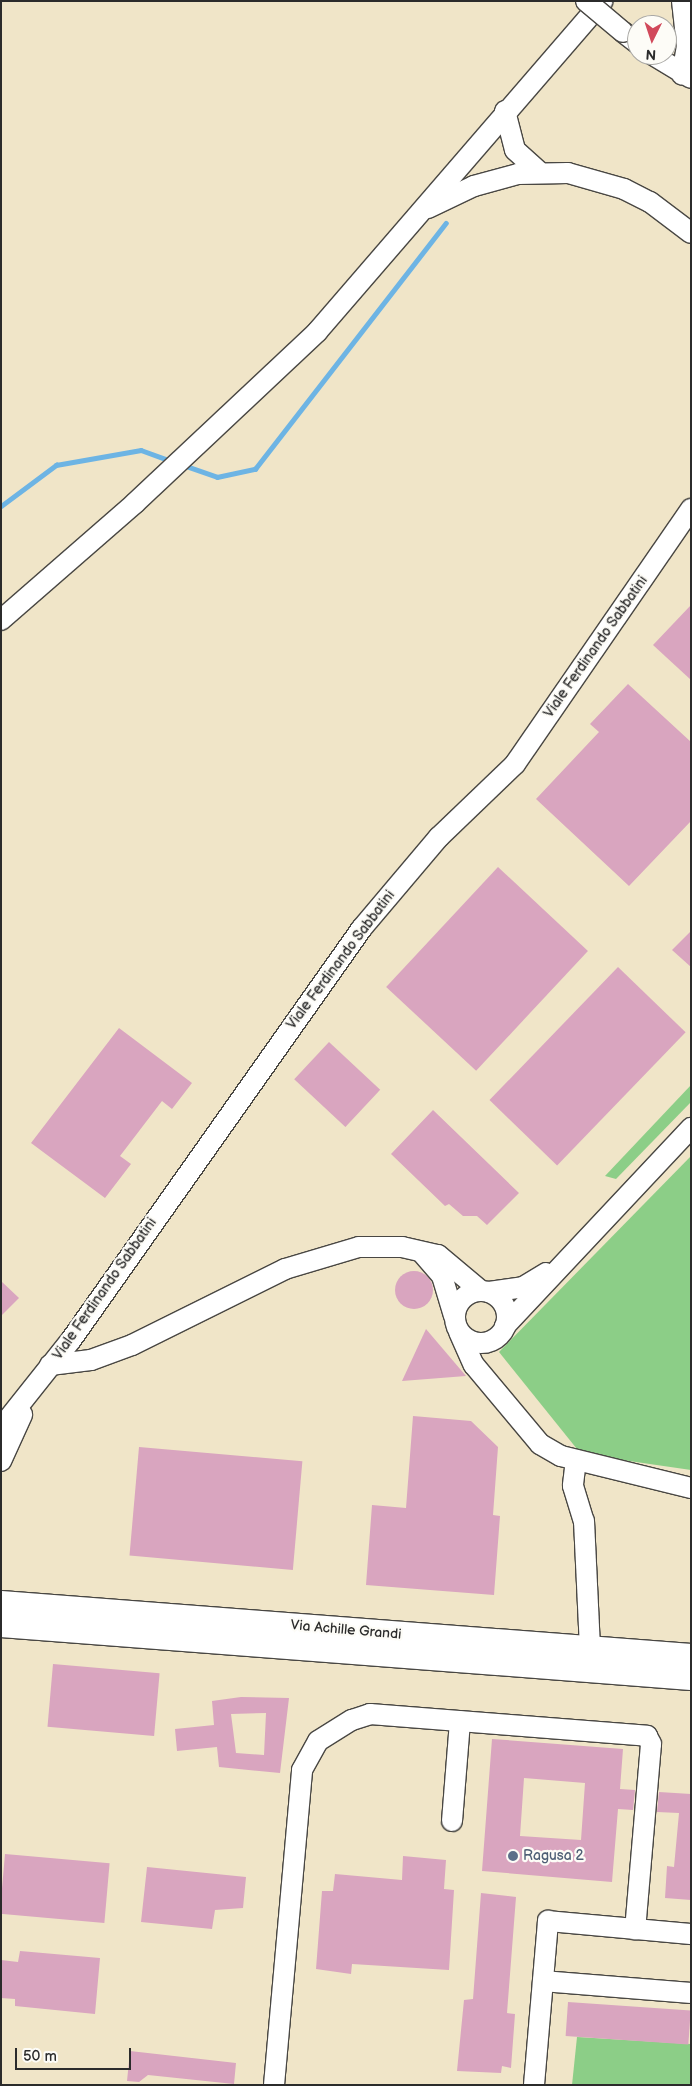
<!DOCTYPE html>
<style>
body{margin:0}
#map{position:relative;width:692px;height:2086px;overflow:hidden;background:#f0e5c8;font-family:"Balsamiq Sans",sans-serif}
div>[style]{position:absolute}
[style*='--x']{left:calc(var(--x)*1px);top:calc(var(--y)*1px);width:calc(var(--w)*1px);rotate:calc(var(--a)*1deg)}
.green>*{inset:0;background:#8cce87}
.stream>*{height:4.5px;margin:-2.25px;padding:0 2.25px;transform-origin:2.25px;border-radius:2.25px;background:#6db4e4}
.building>*{inset:0;background:#d9a5bf;transform-origin:0 0}
.round{border-radius:50%}
.roads{filter:drop-shadow(1px 0 #494743) drop-shadow(-1px 0 #494743) drop-shadow(0 1px #494743) drop-shadow(0 -1px #494743)}
.minor>*{height:20px;margin:-10px;padding:0 10px;transform-origin:10px;border-radius:10px;background:#fff}
.minor>.ring{margin:-10px;padding:0;box-sizing:content-box;background:none;border:20px solid #fff;border-radius:50%}
.major>*{height:26px;margin:-13px;padding:0 13px;transform-origin:13px;border-radius:13px;background:#fff}
.bridges{filter:drop-shadow(1px 0 #494743) drop-shadow(-1px 0 #494743) drop-shadow(0 1px #494743) drop-shadow(0 -1px #494743)}
.minor-bridge>*{height:20px;margin:-10px;padding:0 10px;transform-origin:10px;border-radius:10px;background:#fff}
.dots>*{width:14px;height:14px;translate:-50% -50%;box-sizing:border-box;border:2px solid #fdfcf7;border-radius:50%}
span{translate:-50% -50%;white-space:nowrap;text-align:center;line-height:1.15;-webkit-text-stroke:4.5px #fdfcf7;paint-order:stroke}
.street-label{font-size:14px;color:#2b2b2b}
.service-label{font-size:14px;color:#4e5e75}
.left{translate:0 -50%;text-align:left}
.frame{position:absolute;inset:0;border:2px solid #2b2b2b;pointer-events:none}
.north{position:absolute;left:627px;top:15px;width:50px;height:50px;box-sizing:border-box;background:#fdfcf7;border:1px solid #a9a8a5;border-radius:50%;rotate:184deg;font-size:14px;font-weight:700;line-height:20px;text-align:center;color:#2b2b2b}
.north::after{content:'';display:block;margin:auto;width:18px;height:22px;background:#d1495b;clip-path:polygon(50% 0,100% 100%,50% 72%,0 100%)}
.scale{position:absolute;left:15px;top:2048px;width:116px;height:22px;box-sizing:border-box;border:2px solid #2b2b2b;border-top:0;padding-left:6px;font-size:15px;line-height:18px;white-space:nowrap;color:#2b2b2b;-webkit-text-stroke:4px #fdfcf7;paint-order:stroke}
</style>
<div id="map">
<div class="green">
<i style="clip-path:polygon(691px 1085px,691px 1102px,616px 1179px,605px 1176px)"></i>
<i style="clip-path:polygon(691px 1156px,691px 1470px,581px 1454px,499px 1352px)"></i>
<i style="clip-path:polygon(577px 2037px,691px 2044px,691px 2085px,572px 2085px)"></i>
</div>
<div class="stream">
<i style="--x:183;--y:465;--w:36;--a:19"></i>
<i style="--x:217;--y:477;--w:39;--a:-12"></i>
<i style="--x:255;--y:469;--w:311;--a:-52.2"></i>
<i style="--x:1;--y:506;--w:69;--a:-36.7"></i>
<i style="--x:56;--y:465;--w:86;--a:-10"></i>
<i style="--x:141;--y:450;--w:32;--a:20"></i>
</div>
<div class="building">
<i style="clip-path:polygon(691px 605px,691px 680px,653px 645px)"></i>
<i style="clip-path:polygon(628px 684px,691px 742px,691px 821px,629px 886px,536px 799px,599px 732px,590px 724px)"></i>
<i style="left:498px;top:867px;width:123px;height:164px;rotate:43deg"></i>
<i style="clip-path:polygon(691px 931px,691px 967px,672px 950px)"></i>
<i style="left:618px;top:967px;width:94px;height:185px;rotate:44deg"></i>
<i style="clip-path:polygon(119px 1028px,192px 1083px,172px 1109px,162px 1101px,120px 1156px,131px 1164px,105px 1198px,31px 1143px)"></i>
<i style="left:329px;top:1042px;width:70px;height:51px;rotate:43deg"></i>
<i style="clip-path:polygon(433px 1110px,519px 1193px,487px 1225px,477px 1216px,463px 1216px,449px 1204px,445px 1206px,391px 1154px)"></i>
<i class="round" style="left:395px;top:1271px;width:38px;height:38px"></i>
<i style="clip-path:polygon(1px 1281px,19px 1298px,1px 1316px)"></i>
<i style="clip-path:polygon(426px 1329px,466px 1376px,402px 1381px)"></i>
<i style="clip-path:polygon(413px 1416px,471px 1421px,498px 1447px,493px 1515px,500px 1516px,494px 1595px,366px 1585px,372px 1505px,406px 1508px)"></i>
<i style="left:139px;top:1447px;width:164px;height:109px;rotate:5deg"></i>
<i style="left:53px;top:1664px;width:107px;height:63px;rotate:5deg"></i>
<i style="clip-path:polygon(evenodd,241px 1697px,289px 1698px,280px 1773px,219px 1767px,217px 1747px,177px 1751px,175px 1729px,214px 1725px,212px 1701px,241px 1697px,266px 1713px,264px 1755px,236px 1753px,231px 1714px,266px 1713px)"></i>
<i style="clip-path:polygon(evenodd,492px 1739px,623px 1749px,620px 1789px,635px 1790px,633px 1810px,618px 1809px,612px 1882px,482px 1871px,492px 1739px,524px 1778px,585px 1783px,581px 1840px,520px 1836px,524px 1778px)"></i>
<i style="clip-path:polygon(659px 1792px,691px 1794px,691px 1900px,665px 1898px,667px 1866px,674px 1867px,679px 1813px,657px 1812px)"></i>
<i style="left:5px;top:1854px;width:105px;height:60px;rotate:5deg"></i>
<i style="clip-path:polygon(403px 1856px,446px 1860px,444px 1889px,454px 1890px,449px 1970px,352px 1964px,351px 1974px,316px 1969px,322px 1891px,333px 1891px,335px 1874px,402px 1880px)"></i>
<i style="clip-path:polygon(147px 1867px,246px 1877px,243px 1908px,215px 1910px,212px 1929px,141px 1922px)"></i>
<i style="clip-path:polygon(481px 1893px,516px 1897px,507px 2013px,515px 2014px,511px 2068px,502px 2066px,501px 2073px,457px 2071px,464px 2000px,473px 1999px)"></i>
<i style="clip-path:polygon(20px 1951px,100px 1958px,95px 2014px,15px 2006px,15px 1999px,1px 1998px,1px 1960px,18px 1962px)"></i>
<i style="left:568px;top:2002px;width:123px;height:34px;rotate:4deg"></i>
<i style="clip-path:polygon(130px 2051px,236px 2063px,234px 2084px,148px 2075px,139px 2082px,127px 2081px)"></i>
</div>
<div class="roads">
<div class="minor">
<i style="--x:682;--y:1;--w:45;--a:83.7"></i>
<i style="--x:687;--y:46;--w:29;--a:100"></i>
<i style="--x:623;--y:32;--w:18;--a:38"></i>
<i style="--x:653;--y:55;--w:44;--a:31.2"></i>
<i style="--x:505;--y:111;--w:40;--a:75.6"></i>
<i style="--x:515;--y:150;--w:31;--a:42"></i>
<i style="--x:428;--y:208;--w:51;--a:-25.6"></i>
<i style="--x:474;--y:186;--w:46;--a:-15.3"></i>
<i style="--x:518;--y:174;--w:50;--a:-1.1"></i>
<i style="--x:568;--y:173;--w:58;--a:15.9"></i>
<i style="--x:624;--y:189;--w:29;--a:27"></i>
<i style="--x:650;--y:202;--w:51;--a:37.1"></i>
<i style="--x:1;--y:620;--w:178;--a:-41.1"></i>
<i style="--x:135;--y:503;--w:250;--a:-43.2"></i>
<i style="--x:317;--y:332;--w:437;--a:-49.2"></i>
<i style="--x:423;--y:1254;--w:29;--a:49"></i>
<i style="--x:442;--y:1276;--w:42;--a:73.3"></i>
<i class="ring" style="left:455px;top:1291px;width:32px;height:32px"></i>
<i style="--x:489;--y:1292;--w:34;--a:-8"></i>
<i style="--x:523;--y:1287;--w:27;--a:-31"></i>
<i style="--x:505;--y:1326;--w:272;--a:-46.8"></i>
<i style="--x:459;--y:1332;--w:36;--a:66"></i>
<i style="--x:474;--y:1365;--w:103;--a:50.1"></i>
<i style="--x:540;--y:1444;--w:24;--a:30"></i>
<i style="--x:561;--y:1456;--w:134;--a:13.8"></i>
<i style="--x:50;--y:1365;--w:41;--a:-7"></i>
<i style="--x:91;--y:1360;--w:44;--a:-20.1"></i>
<i style="--x:132;--y:1345;--w:171;--a:-26.4"></i>
<i style="--x:285;--y:1269;--w:77;--a:-16.6"></i>
<i style="--x:359;--y:1247;--w:43;--a:0"></i>
<i style="--x:402;--y:1247;--w:37;--a:13"></i>
<i style="--x:438;--y:1255;--w:56;--a:39.9"></i>
<i style="--x:1;--y:1428;--w:112;--a:-51.5"></i>
<i style="--x:71;--y:1340;--w:504;--a:-54.77"></i>
<i style="--x:362;--y:928;--w:119;--a:-49.8"></i>
<i style="--x:439;--y:837;--w:105;--a:-43.8"></i>
<i style="--x:515;--y:764;--w:310;--a:-55.4"></i>
<i style="--x:576;--y:1460;--w:26;--a:97"></i>
<i style="--x:573;--y:1486;--w:37;--a:73"></i>
<i style="--x:584;--y:1521;--w:129;--a:87.3"></i>
<i style="--x:1;--y:1461;--w:51;--a:-65.5"></i>
<i style="--x:452;--y:1821;--w:100;--a:-85.4"></i>
<i style="--x:543;--y:1981;--w:148;--a:4.6"></i>
<i style="--x:274;--y:2085;--w:316;--a:-84.9"></i>
<i style="--x:302;--y:1770;--w:33;--a:-61"></i>
<i style="--x:318;--y:1741;--w:40;--a:-32"></i>
<i style="--x:352;--y:1720;--w:19;--a:-18"></i>
<i style="--x:370;--y:1714;--w:278;--a:4.5"></i>
<i style="--x:647;--y:1736;--w:9;--a:63"></i>
<i style="--x:651;--y:1744;--w:186;--a:94.9"></i>
<i style="--x:534;--y:2085;--w:165;--a:-85.1"></i>
<i style="--x:548;--y:1921;--w:144;--a:5.2"></i>
</div>
<div class="major">
<i style="--x:1;--y:1604;--w:692;--a:4.39"></i>
<i style="--x:1;--y:1624;--w:692;--a:4.39"></i>
</div>
</div>
<div class="bridges">
<div class="minor-bridge">
<i style="--x:586;--y:1;--w:48;--a:40"></i>
</div>
</div>
<div class="dots">
<i style="left:513px;top:1856px;background:#5c6f8a"></i>
</div>
<div class="street-label">
<span style="left:596px;top:647px;rotate:-55deg">Viale Ferdinando Sabbatini</span>
<span style="left:341px;top:960px;rotate:-53deg">Viale Ferdinando Sabbatini</span>
<span style="left:105px;top:1289px;rotate:-55deg">Viale Ferdinando Sabbatini</span>
<span style="left:346px;top:1630px;rotate:5deg">Via Achille Grandi</span>
</div>
<div class="service-label">
<span class="left" style="left:523px;top:1856px">Ragusa 2</span>
</div>
<div class="frame"></div>
<div class="north">N</div>
<div class="scale">50 m</div>
</div>
